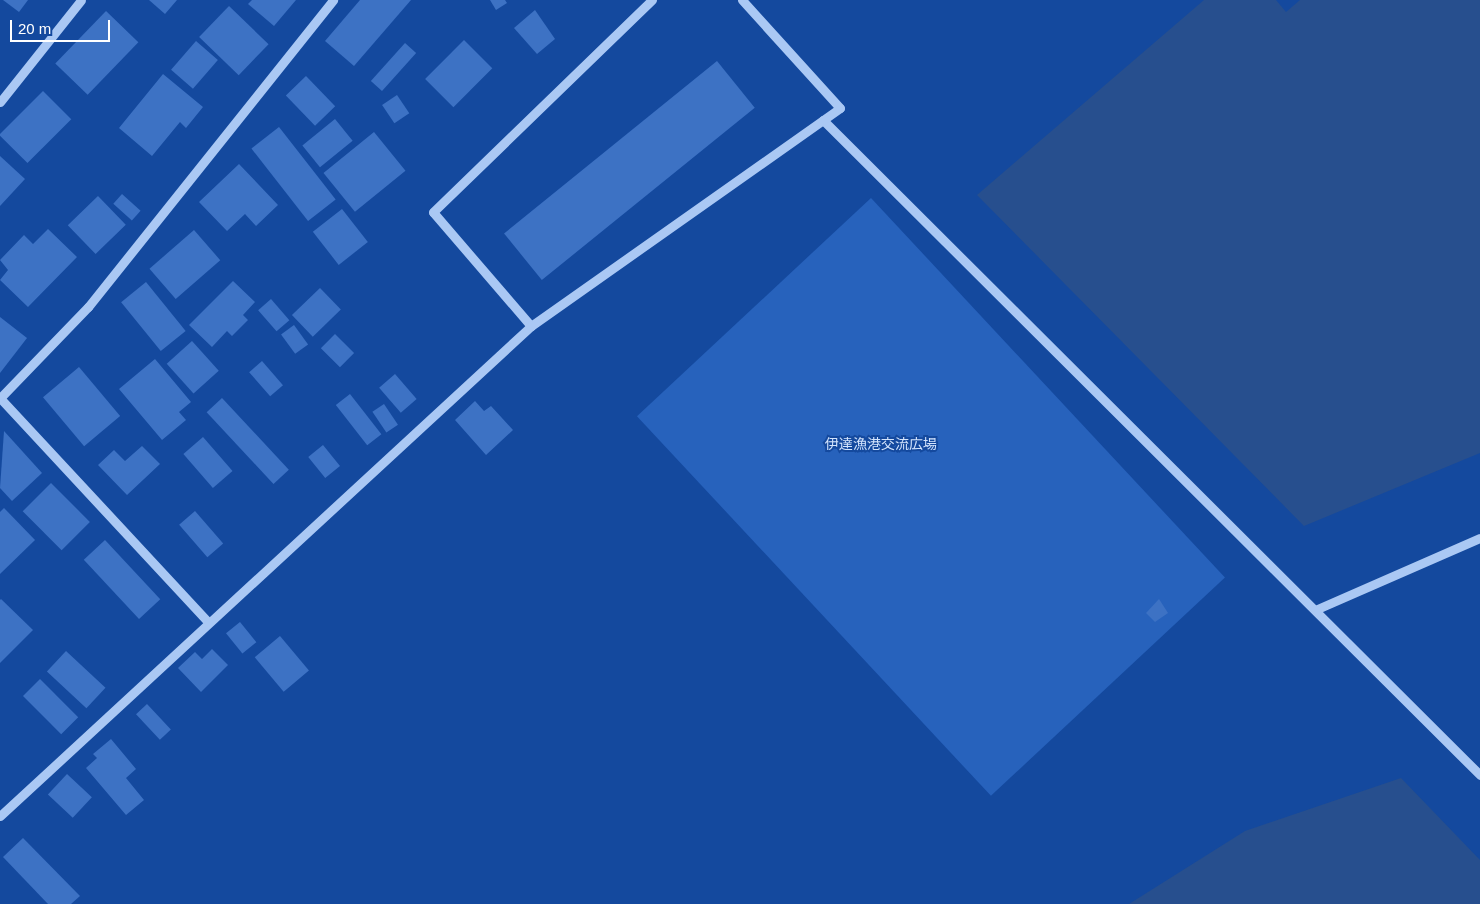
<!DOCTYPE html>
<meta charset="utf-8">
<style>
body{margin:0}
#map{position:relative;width:1480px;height:904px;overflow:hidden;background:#14499e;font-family:Arial,"Noto Sans JP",sans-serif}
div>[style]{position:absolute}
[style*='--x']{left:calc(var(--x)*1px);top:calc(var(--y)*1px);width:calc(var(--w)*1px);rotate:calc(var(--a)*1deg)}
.green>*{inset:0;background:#2762bc;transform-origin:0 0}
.water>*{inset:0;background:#274f8e}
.building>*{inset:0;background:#3d72c4;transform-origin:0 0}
.minor>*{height:9px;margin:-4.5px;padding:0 4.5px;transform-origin:4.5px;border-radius:4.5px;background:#aac8f4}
span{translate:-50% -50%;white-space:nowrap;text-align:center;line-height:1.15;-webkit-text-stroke:4px #14499e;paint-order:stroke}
.park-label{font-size:14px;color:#d3e4fd}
.scale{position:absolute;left:10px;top:20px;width:100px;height:22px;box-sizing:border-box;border:2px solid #fff;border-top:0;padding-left:6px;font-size:15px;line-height:18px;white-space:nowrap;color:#fff;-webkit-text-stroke:4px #14499e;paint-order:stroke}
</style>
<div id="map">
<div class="green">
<i style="left:871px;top:198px;width:519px;height:320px;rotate:47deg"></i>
</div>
<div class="water">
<i style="clip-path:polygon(1204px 0,1276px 0,1286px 12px,1300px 0,1480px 0,1480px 453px,1304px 526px,977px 195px)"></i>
<i style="clip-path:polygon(1401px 778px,1480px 860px,1480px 904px,1129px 904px,1245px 831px)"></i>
</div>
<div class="building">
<i style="clip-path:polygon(3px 0,28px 0,19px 12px)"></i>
<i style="clip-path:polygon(149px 0,177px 0,165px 14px)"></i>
<i style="clip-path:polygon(252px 0,296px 0,274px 26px,248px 4px)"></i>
<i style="clip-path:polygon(360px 0,411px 0,354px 66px,325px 41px)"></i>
<i style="clip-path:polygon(490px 0,505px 0,507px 3px,496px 10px)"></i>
<i style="left:229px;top:6px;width:55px;height:43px;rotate:44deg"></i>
<i style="clip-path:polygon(535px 10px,555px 39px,537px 54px,514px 28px)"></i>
<i style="left:106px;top:11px;width:45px;height:73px;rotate:44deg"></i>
<i style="left:464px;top:40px;width:40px;height:55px;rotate:45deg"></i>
<i style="left:196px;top:41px;width:29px;height:38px;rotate:41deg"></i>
<i style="left:405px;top:43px;width:15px;height:51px;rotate:42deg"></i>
<i style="left:717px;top:61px;width:60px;height:274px;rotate:51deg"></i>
<i style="clip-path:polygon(163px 74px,203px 107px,186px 128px,180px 122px,152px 156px,119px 128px)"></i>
<i style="left:306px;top:76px;width:42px;height:28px;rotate:46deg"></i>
<i style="left:43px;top:91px;width:40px;height:62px;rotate:45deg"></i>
<i style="left:397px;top:95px;width:22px;height:18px;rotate:56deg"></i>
<i style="left:335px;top:119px;width:28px;height:42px;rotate:51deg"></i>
<i style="left:279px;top:127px;width:92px;height:35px;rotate:52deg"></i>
<i style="left:374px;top:132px;width:50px;height:65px;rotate:51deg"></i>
<i style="clip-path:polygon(0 156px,25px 179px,0 206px)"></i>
<i style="clip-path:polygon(239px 164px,278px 205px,256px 226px,245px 214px,227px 231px,199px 202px)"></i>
<i style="left:122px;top:194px;width:25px;height:13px;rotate:42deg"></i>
<i style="left:98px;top:196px;width:40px;height:42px;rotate:46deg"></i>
<i style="left:342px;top:209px;width:42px;height:37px;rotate:52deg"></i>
<i style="clip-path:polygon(48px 229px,77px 257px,28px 307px,0 280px,8px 270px,0 260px,24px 235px,33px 244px)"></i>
<i style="left:194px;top:230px;width:40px;height:59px;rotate:49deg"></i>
<i style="clip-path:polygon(233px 281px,255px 302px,243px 315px,248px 320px,232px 336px,227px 331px,212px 347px,189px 325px)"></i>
<i style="left:146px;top:282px;width:63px;height:32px;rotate:51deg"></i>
<i style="left:320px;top:288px;width:30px;height:39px;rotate:46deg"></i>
<i style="left:271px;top:299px;width:28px;height:17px;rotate:49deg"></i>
<i style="clip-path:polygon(0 317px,27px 338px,0 373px)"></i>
<i style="left:294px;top:325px;width:24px;height:16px;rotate:54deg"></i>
<i style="left:335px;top:334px;width:27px;height:20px;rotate:45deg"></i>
<i style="left:192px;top:341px;width:40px;height:34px;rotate:48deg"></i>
<i style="clip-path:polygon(155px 359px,191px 402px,179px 412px,186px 420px,162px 440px,119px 389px)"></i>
<i style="left:262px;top:361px;width:32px;height:17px;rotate:49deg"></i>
<i style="left:79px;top:367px;width:64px;height:47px;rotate:50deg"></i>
<i style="left:395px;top:374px;width:33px;height:21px;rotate:49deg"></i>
<i style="left:350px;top:394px;width:51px;height:18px;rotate:52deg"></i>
<i style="left:222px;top:398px;width:98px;height:21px;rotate:47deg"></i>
<i style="clip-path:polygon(475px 401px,484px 411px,491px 406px,513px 430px,486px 455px,455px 420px)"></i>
<i style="left:384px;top:404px;width:25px;height:14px;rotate:56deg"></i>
<i style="clip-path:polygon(4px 431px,42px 473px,12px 501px,0 488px)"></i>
<i style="left:203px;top:437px;width:45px;height:26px;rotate:49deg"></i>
<i style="left:323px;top:445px;width:27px;height:19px;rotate:51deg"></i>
<i style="clip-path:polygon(142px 446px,160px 464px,127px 495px,98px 465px,114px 450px,125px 461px)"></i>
<i style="left:51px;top:483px;width:55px;height:40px;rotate:45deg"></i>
<i style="clip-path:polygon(4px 508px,35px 540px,0 574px,0 512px)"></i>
<i style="left:195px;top:511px;width:43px;height:21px;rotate:49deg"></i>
<i style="left:105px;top:540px;width:81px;height:29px;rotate:47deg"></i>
<i style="clip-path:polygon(1px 599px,33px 630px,0 663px,0 600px)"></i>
<i style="clip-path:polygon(1159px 599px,1168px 613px,1155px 622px,1146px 613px)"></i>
<i style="left:240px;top:622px;width:26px;height:18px;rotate:51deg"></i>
<i style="left:280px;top:636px;width:45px;height:33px;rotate:50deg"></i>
<i style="clip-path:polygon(212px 649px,228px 665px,201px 692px,178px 668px,195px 652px,202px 659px)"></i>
<i style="left:66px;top:651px;width:54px;height:28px;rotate:43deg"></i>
<i style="left:40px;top:679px;width:54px;height:24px;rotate:45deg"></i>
<i style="left:147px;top:704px;width:35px;height:15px;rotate:47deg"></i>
<i style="clip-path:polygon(111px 739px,136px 769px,126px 778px,144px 800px,126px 815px,86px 768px,97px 758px,93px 754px)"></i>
<i style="left:67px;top:774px;width:34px;height:28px;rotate:43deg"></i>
<i style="clip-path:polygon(23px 838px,80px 896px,71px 904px,48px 904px,3px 857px)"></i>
</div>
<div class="minor">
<i style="--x:0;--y:102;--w:130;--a:-51.5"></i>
<i style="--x:823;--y:120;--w:928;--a:44.91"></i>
<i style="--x:531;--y:326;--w:150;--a:-130.7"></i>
<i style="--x:433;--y:212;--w:305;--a:-44.1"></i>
<i style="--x:0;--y:398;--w:127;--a:-46"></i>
<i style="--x:88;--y:307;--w:393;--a:-51.4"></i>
<i style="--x:0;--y:398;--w:304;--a:47.1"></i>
<i style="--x:1315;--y:610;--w:180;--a:-23.6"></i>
<i style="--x:0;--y:816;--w:723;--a:-42.7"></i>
<i style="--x:531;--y:326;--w:378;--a:-35.2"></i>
<i style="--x:840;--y:108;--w:146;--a:-132.2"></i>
</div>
<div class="park-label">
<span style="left:881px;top:444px">伊達漁港交流広場</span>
</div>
<div class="scale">20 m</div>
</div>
